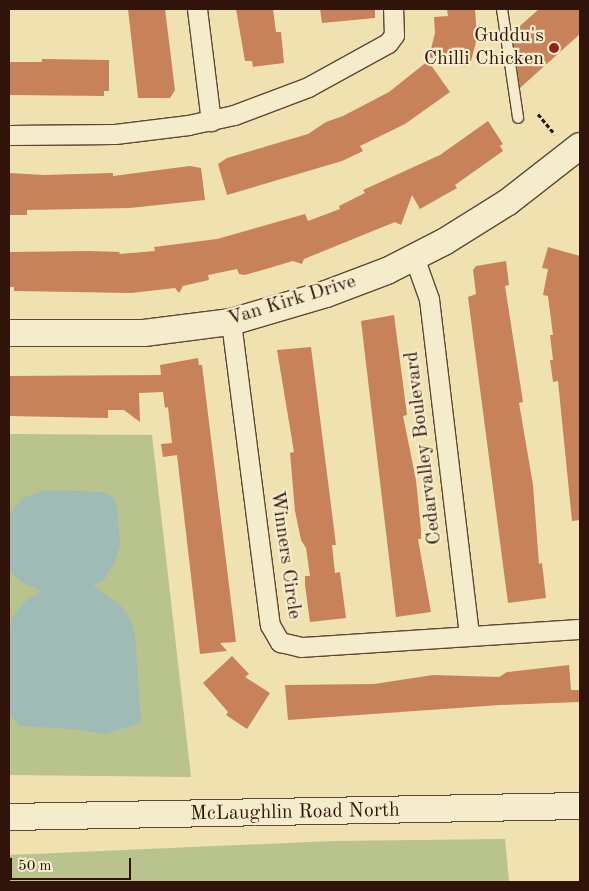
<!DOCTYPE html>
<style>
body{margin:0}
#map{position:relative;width:589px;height:891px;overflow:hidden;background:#f0e1b1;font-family:"Old Standard TT",serif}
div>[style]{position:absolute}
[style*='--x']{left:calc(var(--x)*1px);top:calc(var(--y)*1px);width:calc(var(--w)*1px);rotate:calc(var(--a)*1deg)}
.green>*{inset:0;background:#b8c38d}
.water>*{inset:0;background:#9fbbb6}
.building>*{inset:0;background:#c7825a}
.path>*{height:3px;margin-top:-1.5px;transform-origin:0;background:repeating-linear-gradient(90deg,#30140a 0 4px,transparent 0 6.5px)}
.roads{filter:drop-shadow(1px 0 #604734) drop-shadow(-1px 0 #604734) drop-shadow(0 1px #604734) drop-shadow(0 -1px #604734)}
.lane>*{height:10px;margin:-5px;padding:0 5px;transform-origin:5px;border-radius:5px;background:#f5eccc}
.street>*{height:19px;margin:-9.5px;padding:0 9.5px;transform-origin:9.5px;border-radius:9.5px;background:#f5eccc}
.secondary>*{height:26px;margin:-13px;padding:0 13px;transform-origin:13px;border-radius:13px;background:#f5eccc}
.dots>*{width:14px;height:14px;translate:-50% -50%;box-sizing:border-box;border:2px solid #f5eccc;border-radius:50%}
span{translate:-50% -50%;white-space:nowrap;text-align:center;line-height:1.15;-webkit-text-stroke:4.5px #f5eccc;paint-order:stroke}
.poi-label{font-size:20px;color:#30140a}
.right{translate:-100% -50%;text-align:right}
.street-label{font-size:20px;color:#30140a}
.frame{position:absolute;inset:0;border:10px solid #30140a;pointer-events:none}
.scale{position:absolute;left:10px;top:858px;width:121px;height:22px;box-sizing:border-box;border:2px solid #30140a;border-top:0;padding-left:6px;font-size:15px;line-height:18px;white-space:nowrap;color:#30140a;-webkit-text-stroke:4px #f5eccc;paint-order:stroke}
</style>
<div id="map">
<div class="green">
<i style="clip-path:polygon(9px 434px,152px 435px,191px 777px,9px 775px)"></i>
<i style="clip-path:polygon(505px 839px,509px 882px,9px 882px,9px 855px,333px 841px)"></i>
</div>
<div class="water">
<i style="clip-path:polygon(44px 490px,104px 492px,113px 497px,117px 507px,120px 545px,114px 564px,103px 581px,93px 585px,121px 606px,131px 620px,135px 636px,141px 723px,105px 734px,74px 729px,19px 726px,9px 713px,9px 636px,12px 618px,23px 603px,41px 591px,21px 582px,9px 570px,9px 515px,23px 498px)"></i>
</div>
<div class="building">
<i style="clip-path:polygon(128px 9px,165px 9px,175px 90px,170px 98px,138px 98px)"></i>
<i style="clip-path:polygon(236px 9px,273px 9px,276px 32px,281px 32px,284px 63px,253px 67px,252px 61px,245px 61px)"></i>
<i style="clip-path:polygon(320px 9px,375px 9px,375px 18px,322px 23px)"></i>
<i style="clip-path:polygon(447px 9px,475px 9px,477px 38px,471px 61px,466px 60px,465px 67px,429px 57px,435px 33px,434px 17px,448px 16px)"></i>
<i style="clip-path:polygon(539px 9px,580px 9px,580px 34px,520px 88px,512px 33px)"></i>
<i style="clip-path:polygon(42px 59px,109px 60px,109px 91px,104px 91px,104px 96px,9px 95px,9px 62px,42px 62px)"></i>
<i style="clip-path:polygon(428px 61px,450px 92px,405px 124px,360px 146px,363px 151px,342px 161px,227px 195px,218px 164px,227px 158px,308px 134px,326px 122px,343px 116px,389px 92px)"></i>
<i style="clip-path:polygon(488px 121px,503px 144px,500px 146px,503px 151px,455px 185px,457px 188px,420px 209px,412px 195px,401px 225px,395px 222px,304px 259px,302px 264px,293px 261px,245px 275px,239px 274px,237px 269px,208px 275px,209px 280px,183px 286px,179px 293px,175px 288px,131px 293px,14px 291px,14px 287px,9px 287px,9px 252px,90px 251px,120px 252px,119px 254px,155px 251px,154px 247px,217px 239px,305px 214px,308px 221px,340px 209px,339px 206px,365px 193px,363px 190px,440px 155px)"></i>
<i style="clip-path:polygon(190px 166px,201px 168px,205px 200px,130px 208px,27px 210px,27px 215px,9px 215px,9px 173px,44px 175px,113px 173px,113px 176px)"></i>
<i style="clip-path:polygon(548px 247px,580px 256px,580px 520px,572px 521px,558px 381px,553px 382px,550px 360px,553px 360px,550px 335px,553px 335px,548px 296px,543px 295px,548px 269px,542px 268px)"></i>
<i style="clip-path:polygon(506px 261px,509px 285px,505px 286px,523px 402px,519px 403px,533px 485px,539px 564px,542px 563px,546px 598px,508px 603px,468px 297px,476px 294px,473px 270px,476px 266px)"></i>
<i style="clip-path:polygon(394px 315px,407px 415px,403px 416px,416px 480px,421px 530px,421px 539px,418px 539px,431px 612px,396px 617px,361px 321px)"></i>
<i style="clip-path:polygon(311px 347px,336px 545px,332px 545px,335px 573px,340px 572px,346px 618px,310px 622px,305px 585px,305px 576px,310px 576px,306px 548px,301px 540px,295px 511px,290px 453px,294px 452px,277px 350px)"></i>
<i style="clip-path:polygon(198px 358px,199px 365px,202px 365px,236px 642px,220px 643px,227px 651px,200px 654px,177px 455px,163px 457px,161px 444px,172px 443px,168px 407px,165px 408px,163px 392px,139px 393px,140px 422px,124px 410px,108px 410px,108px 418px,9px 416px,9px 376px,161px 375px,160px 365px)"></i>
<i style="clip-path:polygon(232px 656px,249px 674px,245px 677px,270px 693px,247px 729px,226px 715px,228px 712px,203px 683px)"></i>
<i style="clip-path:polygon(569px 665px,571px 690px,580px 690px,580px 702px,500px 705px,288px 720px,285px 685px,374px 684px,433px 675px,499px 677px,507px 672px)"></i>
</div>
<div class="path">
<i style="--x:538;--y:114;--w:26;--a:50"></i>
</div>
<div class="roads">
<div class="lane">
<i style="--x:502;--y:9;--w:110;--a:81.6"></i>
</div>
<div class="street">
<i style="--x:197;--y:9;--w:113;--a:82.9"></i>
<i style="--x:9;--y:135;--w:106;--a:-0.5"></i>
<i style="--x:115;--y:134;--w:74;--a:-7"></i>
<i style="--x:188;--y:125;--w:47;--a:-12.3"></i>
<i style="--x:234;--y:115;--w:79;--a:-20.7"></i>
<i style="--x:308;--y:87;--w:91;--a:-28.8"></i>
<i style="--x:388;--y:43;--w:10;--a:-53"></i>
<i style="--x:394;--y:35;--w:26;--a:-92"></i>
<i style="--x:414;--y:257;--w:45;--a:70.3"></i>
<i style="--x:429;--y:299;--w:339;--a:83.2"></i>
<i style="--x:231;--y:322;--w:305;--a:82.7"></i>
<i style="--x:270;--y:625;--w:20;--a:60"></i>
<i style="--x:280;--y:642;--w:22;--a:13"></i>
<i style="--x:301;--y:647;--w:280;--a:-3.7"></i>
</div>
<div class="secondary">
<i style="--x:9;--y:333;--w:135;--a:0"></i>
<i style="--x:144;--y:333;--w:88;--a:-7.2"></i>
<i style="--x:231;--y:322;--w:99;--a:-16.4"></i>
<i style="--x:326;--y:294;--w:65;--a:-20.7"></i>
<i style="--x:387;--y:271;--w:64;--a:-27"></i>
<i style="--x:444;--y:242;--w:75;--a:-32"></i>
<i style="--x:508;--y:202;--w:91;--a:-37.9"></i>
<i style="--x:9;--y:817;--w:571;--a:-1.1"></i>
</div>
</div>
<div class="dots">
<i style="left:554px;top:48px;background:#8f2418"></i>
</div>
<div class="poi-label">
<span class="right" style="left:544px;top:48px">Guddu's<br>Chilli Chicken</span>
</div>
<div class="street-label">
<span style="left:292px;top:301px;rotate:-17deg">Van Kirk Drive</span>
<span style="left:424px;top:448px;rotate:-97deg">Cedarvalley Boulevard</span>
<span style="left:285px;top:555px;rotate:82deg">Winners Circle</span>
<span style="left:295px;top:813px;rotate:-1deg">McLaughlin Road North</span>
</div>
<div class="frame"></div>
<div class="scale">50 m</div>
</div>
